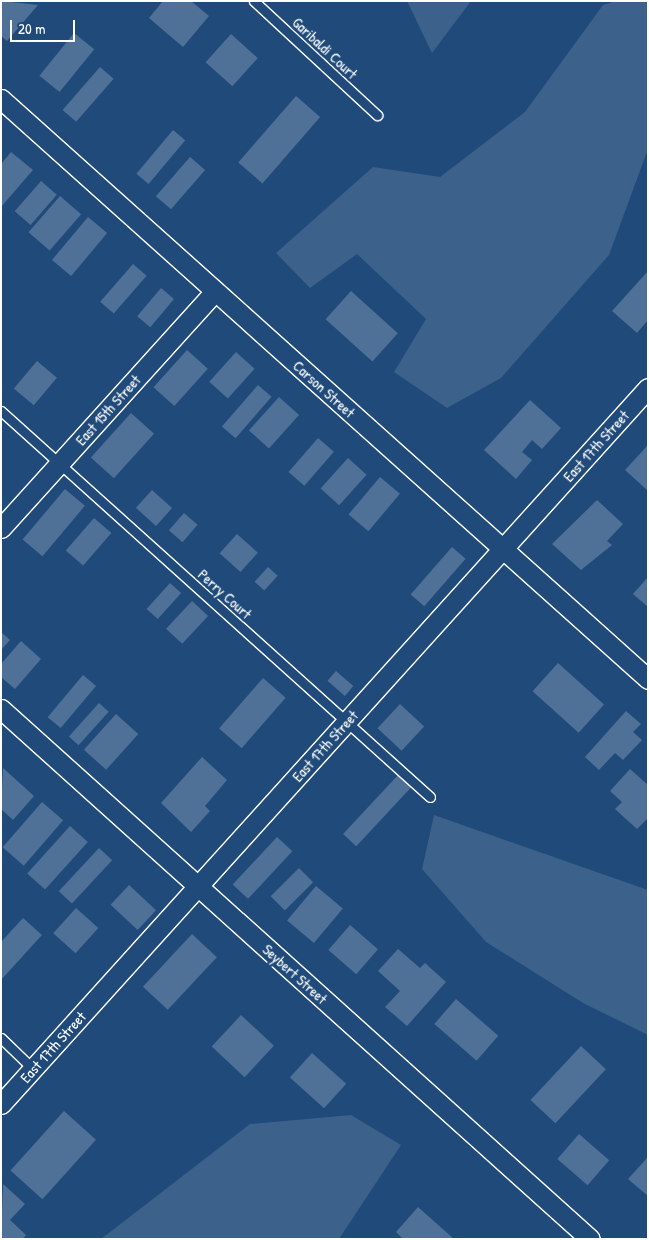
<!DOCTYPE html>
<style>
body{margin:0}
#map{position:relative;width:649px;height:1240px;overflow:hidden;background:#1f4a7a;font-family:"Patrick Hand",sans-serif}
div>[style]{position:absolute}
[style*='--x']{left:calc(var(--x)*1px);top:calc(var(--y)*1px);width:calc(var(--w)*1px);rotate:calc(var(--a)*1deg)}
.green>*{inset:0;background:#3c618b}
.building>*{inset:0;background:#507197;transform-origin:0 0}
.roads{filter:drop-shadow(1px 0 #fff) drop-shadow(-1px 0 #fff) drop-shadow(0 1px #fff) drop-shadow(0 -1px #fff)}
.lane>*{height:9px;margin:-4.5px;padding:0 4.5px;transform-origin:4.5px;border-radius:4.5px;background:#1f4a7a}
.street>*{height:19px;margin:-9.5px;padding:0 9.5px;transform-origin:9.5px;border-radius:9.5px;background:#1f4a7a}
span{translate:-50% -50%;white-space:nowrap;text-align:center;line-height:1.15;-webkit-text-stroke:5px #1f4a7a;paint-order:stroke}
.street-label{font-size:15px;color:#fff}
.frame{position:absolute;inset:0;border:2px solid #fff;pointer-events:none}
.scale{position:absolute;left:10px;top:20px;width:65px;height:22px;box-sizing:border-box;border:2px solid #fff;border-top:0;padding-left:6px;font-size:15px;line-height:18px;white-space:nowrap;color:#fff;-webkit-text-stroke:4px #1f4a7a;paint-order:stroke}
</style>
<div id="map">
<div class="green">
<i style="clip-path:polygon(407px 1px,471px 1px,432px 53px)"></i>
<i style="clip-path:polygon(616px 1px,648px 1px,648px 149px,609px 255px,501px 378px,447px 408px,394px 372px,426px 319px,357px 254px,310px 288px,276px 253px,373px 167px,440px 177px,525px 112px,603px 5px)"></i>
<i style="clip-path:polygon(434px 815px,648px 890px,648px 1035px,583px 1003px,486px 942px,422px 869px)"></i>
<i style="clip-path:polygon(351px 1115px,401px 1145px,339px 1239px,101px 1239px,250px 1124px)"></i>
</div>
<div class="building">
<i style="clip-path:polygon(1px 1px,38px 5px,7px 41px,1px 36px)"></i>
<i style="clip-path:polygon(163px 1px,191px 1px,209px 16px,183px 47px,149px 18px)"></i>
<i style="left:74px;top:33px;width:26px;height:55px;rotate:39deg"></i>
<i style="left:231px;top:34px;width:36px;height:38px;rotate:42deg"></i>
<i style="left:100px;top:67px;width:18px;height:57px;rotate:41deg"></i>
<i style="left:296px;top:96px;width:32px;height:88px;rotate:41deg"></i>
<i style="left:173px;top:130px;width:16px;height:57px;rotate:40deg"></i>
<i style="clip-path:polygon(11px 152px,33px 170px,1px 207px,1px 164px)"></i>
<i style="left:190px;top:157px;width:20px;height:52px;rotate:41deg"></i>
<i style="left:41px;top:181px;width:21px;height:40px;rotate:41deg"></i>
<i style="left:60px;top:196px;width:28px;height:48px;rotate:41deg"></i>
<i style="left:88px;top:217px;width:25px;height:56px;rotate:40deg"></i>
<i style="left:133px;top:264px;width:18px;height:50px;rotate:41deg"></i>
<i style="clip-path:polygon(648px 271px,648px 320px,637px 333px,612px 311px)"></i>
<i style="left:161px;top:288px;width:17px;height:37px;rotate:40deg"></i>
<i style="left:351px;top:291px;width:63px;height:38px;rotate:42deg"></i>
<i style="left:187px;top:350px;width:28px;height:50px;rotate:42deg"></i>
<i style="left:236px;top:352px;width:25px;height:40px;rotate:42deg"></i>
<i style="left:37px;top:361px;width:26px;height:36px;rotate:40deg"></i>
<i style="left:258px;top:385px;width:18px;height:55px;rotate:41deg"></i>
<i style="left:279px;top:397px;width:27px;height:45px;rotate:42deg"></i>
<i style="clip-path:polygon(530px 400px,561px 428px,542px 449px,532px 440px,522px 452px,532px 460px,516px 479px,484px 450px)"></i>
<i style="left:131px;top:413px;width:31px;height:60px;rotate:42deg"></i>
<i style="left:318px;top:438px;width:21px;height:45px;rotate:41deg"></i>
<i style="clip-path:polygon(648px 445px,648px 489px,647px 490px,625px 470px)"></i>
<i style="left:348px;top:458px;width:25px;height:41px;rotate:42deg"></i>
<i style="left:380px;top:477px;width:26px;height:49px;rotate:40deg"></i>
<i style="left:65px;top:489px;width:26px;height:66px;rotate:40deg"></i>
<i style="left:152px;top:490px;width:27px;height:24px;rotate:42deg"></i>
<i style="clip-path:polygon(597px 500px,623px 524px,607px 541px,612px 545px,581px 570px,552px 544px)"></i>
<i style="left:184px;top:513px;width:18px;height:23px;rotate:41deg"></i>
<i style="left:94px;top:518px;width:23px;height:43px;rotate:41deg"></i>
<i style="left:237px;top:534px;width:28px;height:26px;rotate:42deg"></i>
<i style="left:452px;top:547px;width:18px;height:63px;rotate:41deg"></i>
<i style="left:268px;top:567px;width:13px;height:20px;rotate:42deg"></i>
<i style="clip-path:polygon(648px 577px,648px 607px,633px 594px)"></i>
<i style="left:170px;top:583px;width:15px;height:35px;rotate:42deg"></i>
<i style="left:192px;top:601px;width:22px;height:38px;rotate:43deg"></i>
<i style="clip-path:polygon(1px 632px,10px 640px,1px 650px)"></i>
<i style="clip-path:polygon(21px 641px,41px 659px,15px 689px,1px 677px,1px 664px)"></i>
<i style="left:558px;top:663px;width:62px;height:38px;rotate:42deg"></i>
<i style="left:336px;top:671px;width:23px;height:13px;rotate:41deg"></i>
<i style="left:83px;top:675px;width:17px;height:55px;rotate:40deg"></i>
<i style="left:263px;top:678px;width:30px;height:67px;rotate:41deg"></i>
<i style="left:99px;top:703px;width:13px;height:45px;rotate:42deg"></i>
<i style="left:400px;top:704px;width:33px;height:33px;rotate:43deg"></i>
<i style="clip-path:polygon(626px 711px,641px 724px,633px 732px,642px 740px,623px 760px,615px 753px,599px 770px,585px 757px)"></i>
<i style="left:116px;top:714px;width:30px;height:48px;rotate:42deg"></i>
<i style="clip-path:polygon(202px 757px,227px 780px,205px 806px,210px 811px,191px 832px,161px 803px)"></i>
<i style="clip-path:polygon(3px 768px,34px 796px,13px 820px,1px 809px)"></i>
<i style="clip-path:polygon(630px 769px,648px 785px,648px 818px,637px 829px,615px 809px,622px 802px,610px 791px)"></i>
<i style="left:399px;top:774px;width:18px;height:82px;rotate:43deg"></i>
<i style="left:42px;top:802px;width:28px;height:60px;rotate:41deg"></i>
<i style="left:70px;top:826px;width:24px;height:64px;rotate:42deg"></i>
<i style="left:277px;top:837px;width:21px;height:65px;rotate:43deg"></i>
<i style="left:99px;top:848px;width:18px;height:59px;rotate:43deg"></i>
<i style="left:299px;top:868px;width:20px;height:40px;rotate:45deg"></i>
<i style="left:129px;top:885px;width:37px;height:27px;rotate:43deg"></i>
<i style="left:316px;top:886px;width:35px;height:45px;rotate:40deg"></i>
<i style="left:76px;top:908px;width:30px;height:34px;rotate:42deg"></i>
<i style="clip-path:polygon(23px 918px,42px 935px,1px 980px,1px 942px)"></i>
<i style="left:350px;top:925px;width:37px;height:33px;rotate:41deg"></i>
<i style="left:192px;top:934px;width:34px;height:72px;rotate:43deg"></i>
<i style="clip-path:polygon(398px 949px,420px 968px,425px 963px,446px 982px,407px 1026px,385px 1007px,400px 991px,378px 971px)"></i>
<i style="left:456px;top:999px;width:56px;height:33px;rotate:41deg"></i>
<i style="left:241px;top:1015px;width:45px;height:43px;rotate:43deg"></i>
<i style="left:581px;top:1046px;width:34px;height:74px;rotate:43deg"></i>
<i style="left:312px;top:1053px;width:46px;height:33px;rotate:42deg"></i>
<i style="left:64px;top:1111px;width:43px;height:80px;rotate:42deg"></i>
<i style="left:579px;top:1134px;width:40px;height:33px;rotate:41deg"></i>
<i style="clip-path:polygon(648px 1157px,648px 1196px,628px 1179px)"></i>
<i style="clip-path:polygon(3px 1184px,25px 1204px,10px 1220px,26px 1235px,23px 1239px,1px 1239px)"></i>
<i style="clip-path:polygon(418px 1207px,454px 1239px,403px 1239px,396px 1232px)"></i>
</div>
<div class="roads">
<div class="lane">
<i style="--x:254;--y:1;--w:168;--a:42.8"></i>
<i style="--x:1;--y:411;--w:577;--a:41.98"></i>
<i style="--x:1;--y:1038;--w:45;--a:44.1"></i>
</div>
<div class="street">
<i style="--x:1;--y:99;--w:869;--a:41.87"></i>
<i style="--x:1;--y:528;--w:319;--a:-47.9"></i>
<i style="--x:1;--y:709;--w:792;--a:41.98"></i>
<i style="--x:1;--y:1104;--w:965;--a:-47.9"></i>
</div>
</div>
<div class="street-label">
<span style="left:325px;top:48px;rotate:43deg">Garibaldi Court</span>
<span style="left:324px;top:389px;rotate:42deg">Carson Street</span>
<span style="left:108px;top:410px;rotate:-48deg">East 15th Street</span>
<span style="left:596px;top:446px;rotate:-48deg">East 17th Street</span>
<span style="left:225px;top:594px;rotate:42deg">Perry Court</span>
<span style="left:325px;top:746px;rotate:-48deg">East 17th Street</span>
<span style="left:295px;top:974px;rotate:42deg">Seybert Street</span>
<span style="left:53px;top:1047px;rotate:-48deg">East 17th Street</span>
</div>
<div class="frame"></div>
<div class="scale">20 m</div>
</div>
